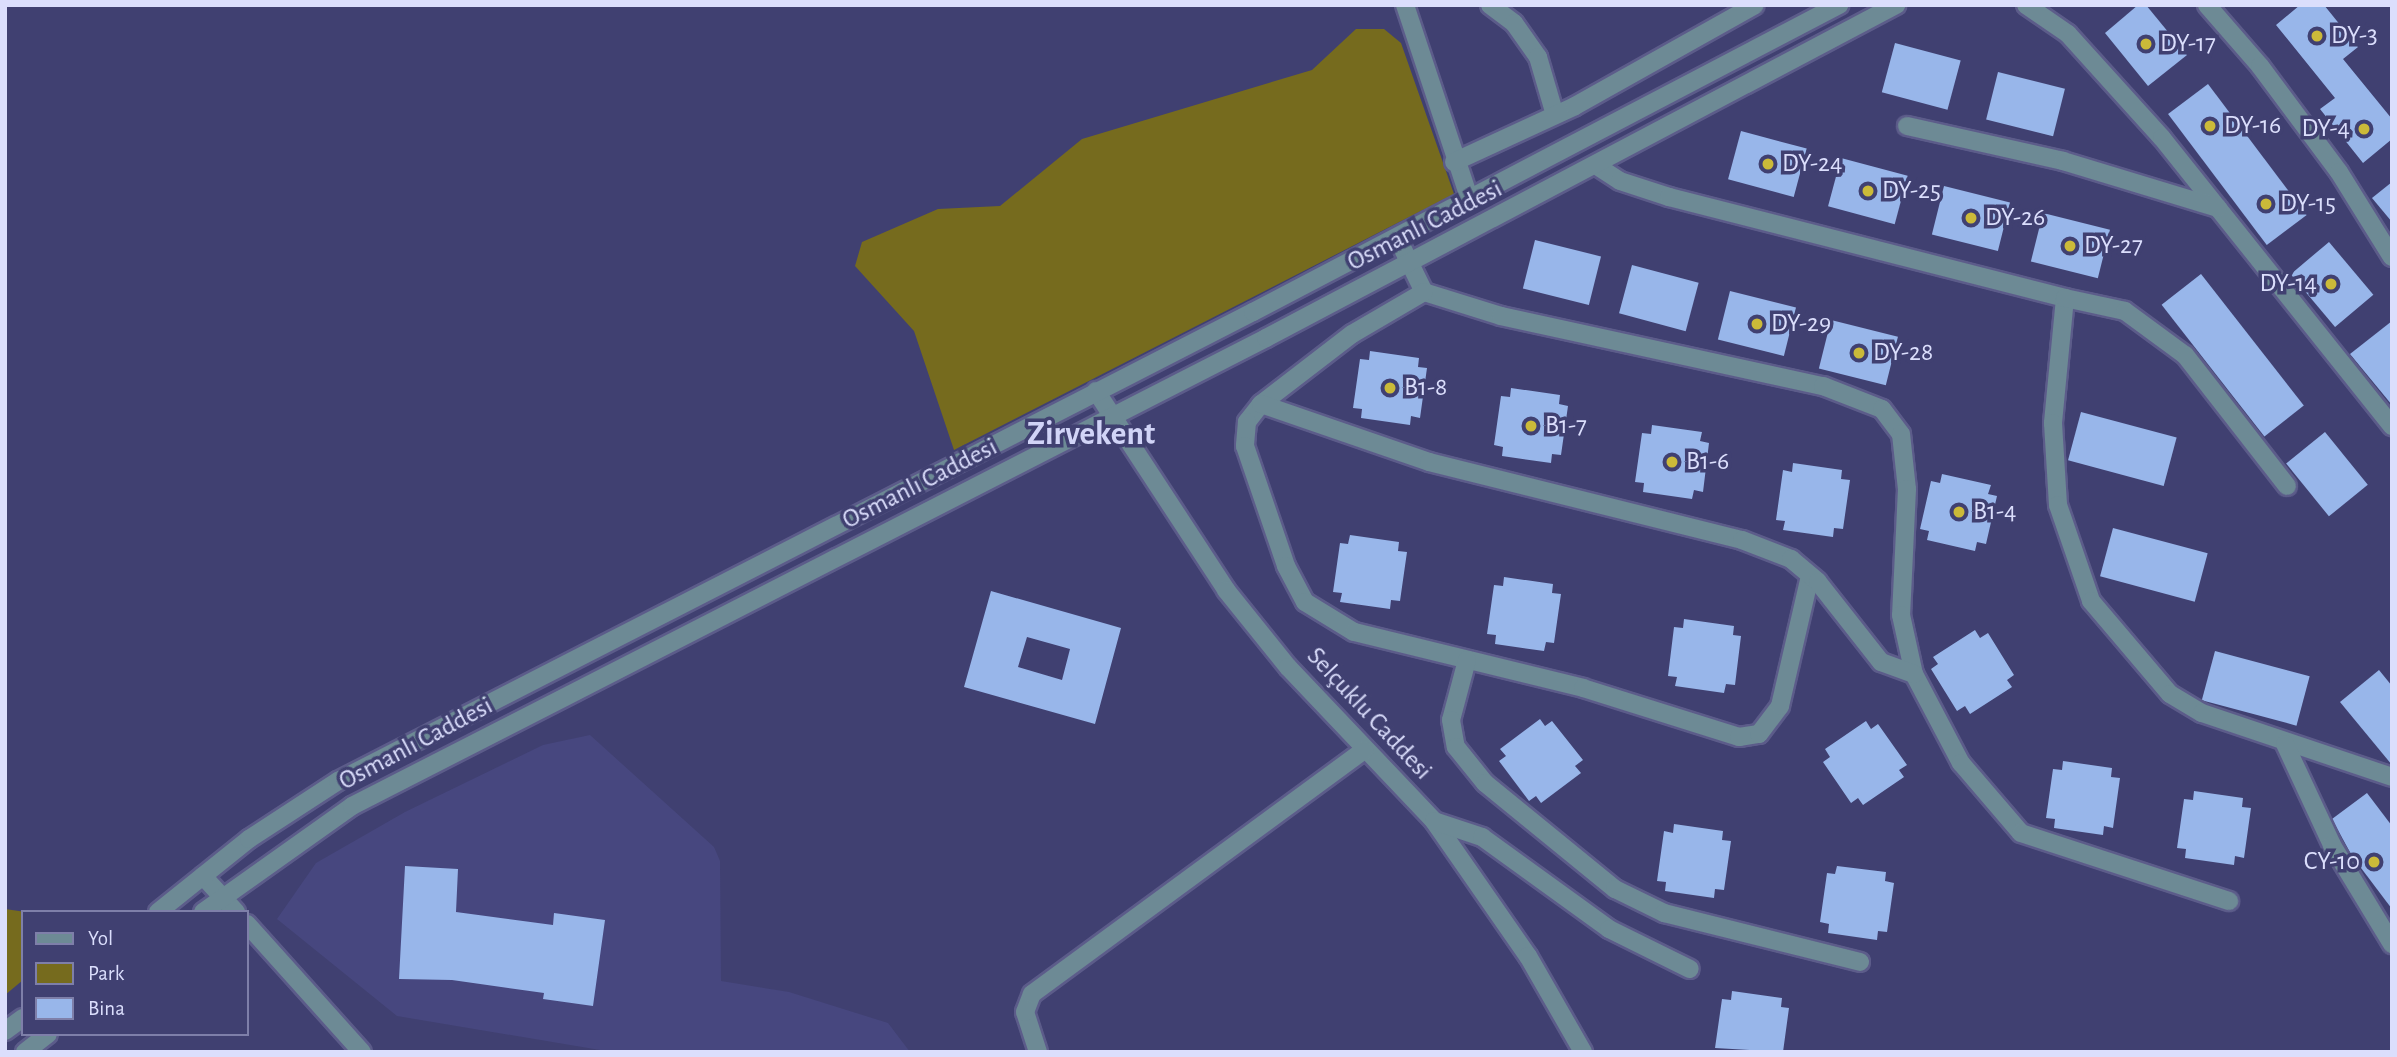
<!DOCTYPE html>
<meta charset="utf-8">
<style>
body{margin:0}
#map{position:relative;width:2397px;height:1057px;overflow:hidden;background:#404071;font-family:"Alegreya Sans",sans-serif}
div>[style]{position:absolute}
[style*='--x']{left:calc(var(--x)*1px);top:calc(var(--y)*1px);width:calc(var(--w)*1px);rotate:calc(var(--a)*1deg)}
.built>*{inset:0;background:#47477f}
.green>*{inset:0;background:#766b1e}
.building>*{inset:0;background:#98b6ea;transform-origin:0 0}
.roads{filter:drop-shadow(2px 0 #5c5c8a) drop-shadow(-2px 0 #5c5c8a) drop-shadow(0 2px #5c5c8a) drop-shadow(0 -2px #5c5c8a)}
.minor>*{height:18px;margin:-9px;padding:0 9px;transform-origin:9px;border-radius:9px;background:#6d8a95}
.dots>*{width:19px;height:19px;translate:-50% -50%;box-sizing:border-box;border:4px solid #404071;border-radius:50%}
span{translate:-50% -50%;white-space:nowrap;text-align:center;line-height:1.15;-webkit-text-stroke:7px #404071;paint-order:stroke}
.poi-label{font-size:26px;color:#dbdefc}
.left{translate:0 -50%;text-align:left}
.right{translate:-100% -50%;text-align:right}
.street-label{font-size:26px;color:#dbdefc}
.district-label{font-size:33px;color:#d1d4f7;font-weight:700}
.frame{position:absolute;inset:0;border:7px solid #dbdefc;pointer-events:none}
.legend{position:absolute;left:21px;top:910px;width:228px;height:126px;box-sizing:border-box;background:#404071;border:2px solid #7e7fa9;margin:0;padding:9px 12px;list-style:none;font-size:21px;color:#dbdefc}
.legend li{display:flex;align-items:center;gap:14px;height:35px}
.legend b{width:35px;border:2px solid #7e7fa9}
</style>
<div id="map">
<div class="built">
<i style="clip-path:polygon(590px 735px,714px 847px,720px 861px,721px 981px,789px 992px,888px 1023px,910px 1052px,612px 1052px,397px 1016px,277px 919px,316px 863px,405px 812px,543px 745px)"></i>
</div>
<div class="green">
<i style="clip-path:polygon(1356px 29px,1384px 29px,1401px 43px,1454px 194px,954px 450px,914px 331px,855px 266px,862px 242px,938px 209px,1000px 206px,1082px 139px,1312px 70px)"></i>
<i style="clip-path:polygon(5px 909px,26px 912px,23px 980px,5px 995px)"></i>
</div>
<div class="building">
<i style="clip-path:polygon(2138px 5px,2146px 5px,2187px 55px,2148px 86px,2105px 33px)"></i>
<i style="clip-path:polygon(2300px 5px,2324px 5px,2358px 47px,2343px 59px,2392px 119px,2392px 139px,2363px 163px,2320px 109px,2335px 98px,2276px 25px)"></i>
<i style="left:1895px;top:43px;width:68px;height:51px;rotate:15deg"></i>
<i style="left:1998px;top:72px;width:69px;height:49px;rotate:14deg"></i>
<i style="left:2208px;top:84px;width:164px;height:50px;rotate:53deg"></i>
<i style="left:1741px;top:131px;width:68px;height:50px;rotate:15deg"></i>
<i style="left:1841px;top:158px;width:69px;height:50px;rotate:15deg"></i>
<i style="clip-path:polygon(2392px 182px,2392px 222px,2372px 198px)"></i>
<i style="left:1944px;top:186px;width:68px;height:50px;rotate:14deg"></i>
<i style="left:2043px;top:213px;width:69px;height:50px;rotate:14deg"></i>
<i style="left:1535px;top:240px;width:68px;height:50px;rotate:14deg"></i>
<i style="left:2329px;top:242px;width:69px;height:50px;rotate:50deg"></i>
<i style="left:1632px;top:265px;width:69px;height:50px;rotate:15deg"></i>
<i style="left:2201px;top:274px;width:167px;height:50px;rotate:52deg"></i>
<i style="left:1730px;top:291px;width:68px;height:50px;rotate:14deg"></i>
<i style="left:1831px;top:320px;width:69px;height:50px;rotate:14deg"></i>
<i style="clip-path:polygon(2392px 321px,2392px 405px,2350px 354px)"></i>
<i style="clip-path:polygon(1370px 351px,1419px 358px,1418px 367px,1427px 368px,1420px 418px,1411px 416px,1410px 425px,1361px 418px,1362px 409px,1353px 408px,1360px 359px,1369px 360px)"></i>
<i style="clip-path:polygon(1511px 388px,1560px 395px,1559px 404px,1568px 406px,1561px 455px,1552px 454px,1551px 463px,1502px 456px,1503px 447px,1494px 445px,1501px 396px,1510px 397px)"></i>
<i style="left:2081px;top:412px;width:99px;height:50px;rotate:15deg"></i>
<i style="clip-path:polygon(1652px 425px,1702px 432px,1700px 441px,1709px 443px,1703px 492px,1694px 490px,1692px 499px,1643px 492px,1644px 483px,1635px 482px,1642px 433px,1651px 434px)"></i>
<i style="left:2325px;top:432px;width:68px;height:50px;rotate:51deg"></i>
<i style="clip-path:polygon(1793px 463px,1842px 470px,1841px 479px,1850px 480px,1843px 529px,1834px 528px,1833px 537px,1783px 530px,1785px 521px,1776px 520px,1783px 470px,1792px 472px)"></i>
<i style="clip-path:polygon(1942px 474px,1991px 485px,1988px 494px,1997px 496px,1986px 544px,1977px 542px,1975px 551px,1927px 540px,1929px 531px,1920px 529px,1931px 481px,1940px 483px)"></i>
<i style="left:2113px;top:528px;width:98px;height:50px;rotate:15deg"></i>
<i style="clip-path:polygon(1350px 535px,1399px 542px,1398px 551px,1407px 552px,1400px 601px,1391px 600px,1390px 609px,1340px 602px,1342px 593px,1333px 592px,1340px 543px,1348px 544px)"></i>
<i style="clip-path:polygon(1504px 577px,1553px 584px,1552px 593px,1561px 594px,1554px 643px,1546px 642px,1544px 651px,1495px 644px,1496px 635px,1487px 634px,1494px 585px,1503px 586px)"></i>
<i style="clip-path:polygon(evenodd,991px 591px,1121px 628px,1095px 724px,964px 687px,991px 591px,1027px 637px,1070px 649px,1062px 680px,1018px 667px,1027px 637px)"></i>
<i style="clip-path:polygon(1684px 619px,1734px 626px,1733px 635px,1741px 636px,1735px 685px,1726px 684px,1724px 693px,1675px 686px,1677px 677px,1668px 676px,1674px 627px,1683px 628px)"></i>
<i style="clip-path:polygon(1975px 630px,1980px 638px,1988px 633px,2014px 675px,2007px 680px,2012px 687px,1970px 714px,1965px 706px,1957px 711px,1931px 669px,1938px 664px,1933px 657px)"></i>
<i style="left:2215px;top:651px;width:98px;height:51px;rotate:15deg"></i>
<i style="clip-path:polygon(2379px 670px,2392px 686px,2392px 765px,2340px 702px)"></i>
<i style="clip-path:polygon(1540px 719px,1545px 726px,1552px 721px,1583px 760px,1575px 766px,1581px 773px,1541px 803px,1536px 796px,1529px 801px,1499px 761px,1506px 756px,1500px 749px)"></i>
<i style="clip-path:polygon(1866px 721px,1871px 729px,1878px 724px,1907px 765px,1899px 770px,1904px 777px,1863px 805px,1858px 798px,1851px 803px,1823px 762px,1830px 757px,1825px 749px)"></i>
<i style="clip-path:polygon(2063px 761px,2112px 768px,2111px 777px,2120px 778px,2113px 828px,2104px 826px,2103px 835px,2054px 828px,2055px 819px,2046px 818px,2053px 769px,2062px 770px)"></i>
<i style="clip-path:polygon(2194px 791px,2243px 798px,2242px 807px,2251px 808px,2244px 858px,2235px 856px,2234px 865px,2185px 858px,2186px 849px,2177px 848px,2184px 799px,2193px 800px)"></i>
<i style="clip-path:polygon(2367px 793px,2392px 826px,2392px 909px,2352px 856px,2332px 819px)"></i>
<i style="clip-path:polygon(1674px 824px,1723px 831px,1722px 840px,1731px 841px,1724px 890px,1715px 889px,1714px 898px,1665px 891px,1666px 882px,1657px 881px,1664px 831px,1673px 833px)"></i>
<i style="clip-path:polygon(405px 866px,458px 869px,456px 912px,553px 925px,554px 913px,605px 920px,593px 1006px,543px 999px,544px 993px,452px 980px,399px 979px)"></i>
<i style="clip-path:polygon(1837px 866px,1886px 872px,1885px 881px,1894px 883px,1887px 932px,1878px 931px,1877px 940px,1828px 933px,1829px 924px,1820px 922px,1827px 873px,1835px 874px)"></i>
<i style="clip-path:polygon(1732px 991px,1782px 998px,1781px 1007px,1789px 1008px,1783px 1052px,1715px 1048px,1722px 999px,1731px 1000px)"></i>
</div>
<div class="roads">
<div class="minor">
<i style="--x:1405;--y:5;--w:206;--a:71.6"></i>
<i style="--x:1490;--y:5;--w:30;--a:37"></i>
<i style="--x:1514;--y:23;--w:42;--a:54.8"></i>
<i style="--x:1538;--y:57;--w:60;--a:73.7"></i>
<i style="--x:2026;--y:5;--w:51;--a:34.6"></i>
<i style="--x:2068;--y:34;--w:140;--a:47.9"></i>
<i style="--x:2162;--y:138;--w:369;--a:51.4"></i>
<i style="--x:2207;--y:5;--w:81;--a:49"></i>
<i style="--x:2260;--y:66;--w:132;--a:53.3"></i>
<i style="--x:2339;--y:172;--w:100;--a:58.1"></i>
<i style="--x:1907;--y:126;--w:160;--a:12.6"></i>
<i style="--x:2063;--y:161;--w:162;--a:16.9"></i>
<i style="--x:1454;--y:162;--w:133;--a:-24.8"></i>
<i style="--x:1575;--y:106;--w:206;--a:-29.3"></i>
<i style="--x:1597;--y:166;--w:27;--a:33"></i>
<i style="--x:1620;--y:181;--w:52;--a:18.1"></i>
<i style="--x:1669;--y:197;--w:409;--a:14.3"></i>
<i style="--x:2065;--y:298;--w:126;--a:95.5"></i>
<i style="--x:2053;--y:423;--w:82;--a:86.5"></i>
<i style="--x:2058;--y:505;--w:102;--a:71"></i>
<i style="--x:2091;--y:601;--w:122;--a:49.7"></i>
<i style="--x:2170;--y:694;--w:37;--a:31"></i>
<i style="--x:2202;--y:713;--w:200;--a:18.6"></i>
<i style="--x:1397;--y:237;--w:61;--a:63.9"></i>
<i style="--x:1424;--y:292;--w:81;--a:17.3"></i>
<i style="--x:1501;--y:316;--w:330;--a:12.3"></i>
<i style="--x:1823;--y:386;--w:63;--a:21.3"></i>
<i style="--x:1882;--y:409;--w:31;--a:53"></i>
<i style="--x:1901;--y:434;--w:55;--a:83.8"></i>
<i style="--x:1907;--y:489;--w:126;--a:92.7"></i>
<i style="--x:1901;--y:615;--w:60;--a:77.6"></i>
<i style="--x:1914;--y:674;--w:101;--a:62.2"></i>
<i style="--x:1961;--y:763;--w:92;--a:49.4"></i>
<i style="--x:2021;--y:833;--w:219;--a:18.1"></i>
<i style="--x:1424;--y:292;--w:83;--a:149.7"></i>
<i style="--x:1352;--y:334;--w:115;--a:142.4"></i>
<i style="--x:1261;--y:404;--w:23;--a:128"></i>
<i style="--x:1247;--y:422;--w:24;--a:95"></i>
<i style="--x:1245;--y:446;--w:127;--a:71.1"></i>
<i style="--x:1286;--y:566;--w:41;--a:62.2"></i>
<i style="--x:1305;--y:602;--w:57;--a:31.5"></i>
<i style="--x:1354;--y:632;--w:236;--a:13.7"></i>
<i style="--x:1583;--y:688;--w:164;--a:17.4"></i>
<i style="--x:1739;--y:737;--w:20;--a:-9"></i>
<i style="--x:1759;--y:734;--w:35;--a:-53"></i>
<i style="--x:1780;--y:706;--w:133;--a:-77"></i>
<i style="--x:2065;--y:298;--w:61;--a:12.2"></i>
<i style="--x:2125;--y:311;--w:74;--a:36.3"></i>
<i style="--x:2185;--y:355;--w:166;--a:52.1"></i>
<i style="--x:1096;--y:391;--w:238;--a:56.8"></i>
<i style="--x:1226;--y:590;--w:99;--a:51.2"></i>
<i style="--x:1288;--y:667;--w:212;--a:46.5"></i>
<i style="--x:1434;--y:821;--w:165;--a:55.2"></i>
<i style="--x:1528;--y:956;--w:111;--a:60.2"></i>
<i style="--x:1261;--y:404;--w:178;--a:19"></i>
<i style="--x:1429;--y:462;--w:323;--a:14"></i>
<i style="--x:1742;--y:540;--w:53;--a:21.2"></i>
<i style="--x:1791;--y:559;--w:35;--a:40"></i>
<i style="--x:1818;--y:582;--w:102;--a:51.8"></i>
<i style="--x:1881;--y:662;--w:35;--a:20"></i>
<i style="--x:1467;--y:660;--w:62;--a:104.9"></i>
<i style="--x:1451;--y:720;--w:27;--a:80"></i>
<i style="--x:1456;--y:747;--w:46;--a:51.1"></i>
<i style="--x:1485;--y:783;--w:168;--a:39.2"></i>
<i style="--x:1615;--y:889;--w:55;--a:26.1"></i>
<i style="--x:1664;--y:913;--w:202;--a:14"></i>
<i style="--x:2285;--y:744;--w:111;--a:65"></i>
<i style="--x:2332;--y:845;--w:116;--a:58.8"></i>
<i style="--x:1434;--y:821;--w:51;--a:18.4"></i>
<i style="--x:1482;--y:837;--w:157;--a:35.9"></i>
<i style="--x:1609;--y:929;--w:90;--a:26.3"></i>
<i style="--x:203;--y:876;--w:49;--a:47.5"></i>
<i style="--x:158;--y:912;--w:117;--a:-38.7"></i>
<i style="--x:249;--y:839;--w:106;--a:-33.1"></i>
<i style="--x:338;--y:781;--w:1028;--a:-27.14"></i>
<i style="--x:1253;--y:312;--w:662;--a:-27.65"></i>
<i style="--x:203;--y:912;--w:183;--a:-35.4"></i>
<i style="--x:352;--y:806;--w:1027;--a:-27.11"></i>
<i style="--x:1266;--y:338;--w:713;--a:-27.86"></i>
<i style="--x:247;--y:924;--w:172;--a:48.1"></i>
<i style="--x:5;--y:1031;--w:22;--a:-36"></i>
<i style="--x:25;--y:1052;--w:29;--a:-38"></i>
<i style="--x:1038;--y:1052;--w:42;--a:-108"></i>
<i style="--x:1025;--y:1012;--w:19;--a:-69"></i>
<i style="--x:1032;--y:994;--w:412;--a:-36.3"></i>
</div>
</div>
<div class="dots">
<i style="left:2317px;top:36px;background:#cbba39"></i>
<i style="left:2146px;top:44px;background:#cbba39"></i>
<i style="left:2210px;top:126px;background:#cbba39"></i>
<i style="left:2364px;top:129px;background:#cbba39"></i>
<i style="left:1768px;top:164px;background:#cbba39"></i>
<i style="left:1868px;top:191px;background:#cbba39"></i>
<i style="left:2266px;top:204px;background:#cbba39"></i>
<i style="left:1971px;top:218px;background:#cbba39"></i>
<i style="left:2070px;top:246px;background:#cbba39"></i>
<i style="left:2331px;top:284px;background:#cbba39"></i>
<i style="left:1757px;top:324px;background:#cbba39"></i>
<i style="left:1859px;top:353px;background:#cbba39"></i>
<i style="left:1390px;top:388px;background:#cbba39"></i>
<i style="left:1531px;top:426px;background:#cbba39"></i>
<i style="left:1672px;top:462px;background:#cbba39"></i>
<i style="left:1959px;top:512px;background:#cbba39"></i>
<i style="left:2374px;top:862px;background:#cbba39"></i>
</div>
<div class="poi-label">
<span class="left" style="left:2331px;top:36px">DY-3</span>
<span class="left" style="left:2160px;top:44px">DY-17</span>
<span class="left" style="left:2224px;top:126px">DY-16</span>
<span class="right" style="left:2350px;top:129px">DY-4</span>
<span class="left" style="left:1782px;top:164px">DY-24</span>
<span class="left" style="left:1882px;top:191px">DY-25</span>
<span class="left" style="left:2280px;top:204px">DY-15</span>
<span class="left" style="left:1985px;top:218px">DY-26</span>
<span class="left" style="left:2084px;top:246px">DY-27</span>
<span class="right" style="left:2317px;top:284px">DY-14</span>
<span class="left" style="left:1771px;top:324px">DY-29</span>
<span class="left" style="left:1873px;top:353px">DY-28</span>
<span class="left" style="left:1404px;top:388px">B1-8</span>
<span class="left" style="left:1545px;top:426px">B1-7</span>
<span class="left" style="left:1686px;top:462px">B1-6</span>
<span class="left" style="left:1973px;top:512px">B1-4</span>
<span class="right" style="left:2360px;top:862px">CY-10</span>
</div>
<div class="street-label">
<span style="left:1425px;top:226px;rotate:-27deg">Osmanlı Caddesi</span>
<span style="left:920px;top:484px;rotate:-27deg">Osmanlı Caddesi</span>
<span style="left:1369px;top:714px;rotate:47deg">Selçuklu Caddesi</span>
<span style="left:416px;top:744px;rotate:-28deg">Osmanlı Caddesi</span>
</div>
<div class="district-label">
<span style="left:1091px;top:435px">Zirvekent</span>
</div>
<div class="frame"></div>
<ul class="legend">
<li><b style="height:9px;background:#6d8a95"></b>Yol</li>
<li><b style="height:19px;background:#766b1e"></b>Park</li>
<li><b style="height:19px;background:#98b6ea"></b>Bina</li>
</ul>
</div>
